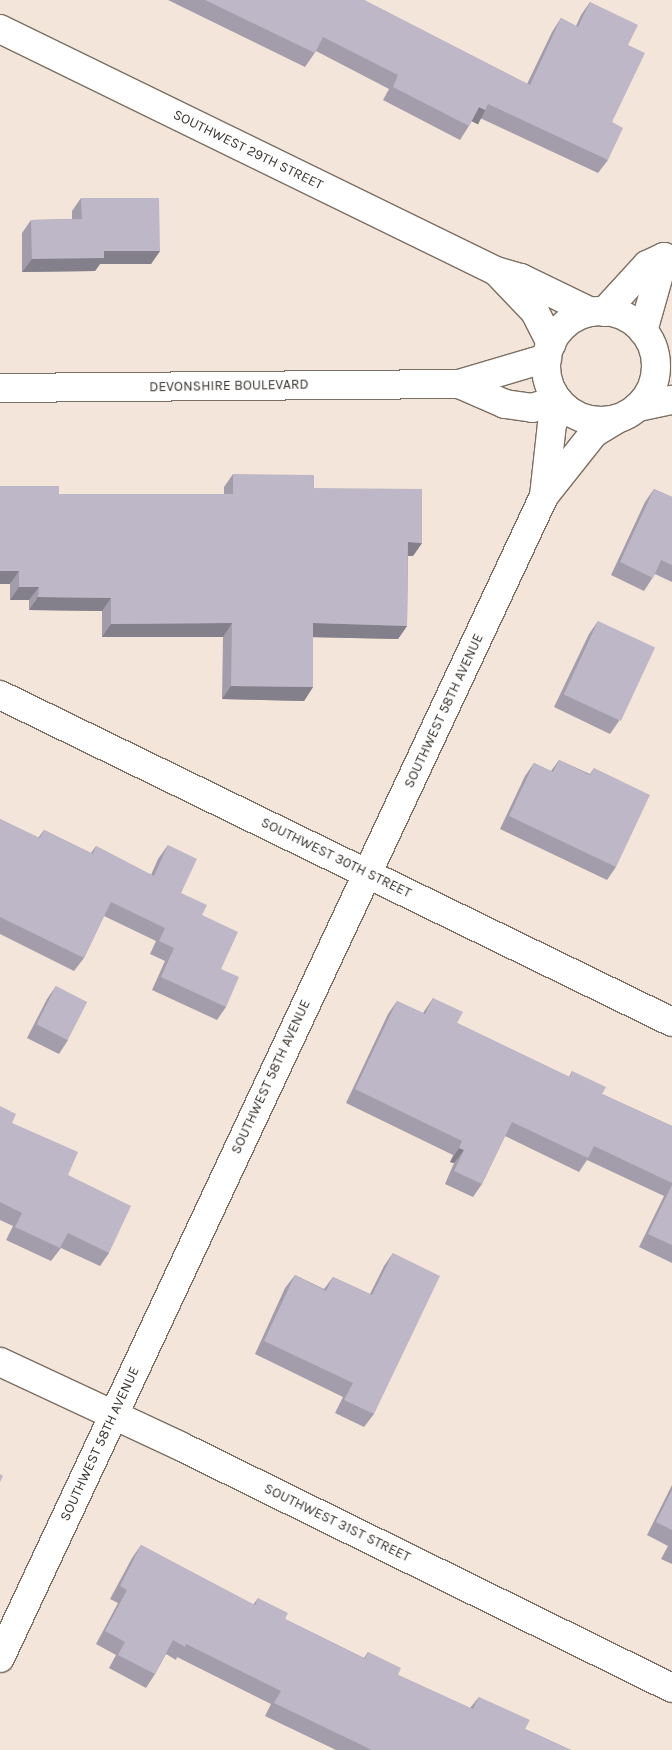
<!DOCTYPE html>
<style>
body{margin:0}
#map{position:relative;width:672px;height:1750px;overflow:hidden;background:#f3e5d9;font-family:Karla,sans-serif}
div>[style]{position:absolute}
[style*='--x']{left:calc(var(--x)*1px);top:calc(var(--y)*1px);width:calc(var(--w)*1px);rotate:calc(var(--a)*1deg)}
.roads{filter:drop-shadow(1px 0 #7b6f64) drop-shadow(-1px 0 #7b6f64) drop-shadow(0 1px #7b6f64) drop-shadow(0 -1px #7b6f64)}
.minor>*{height:28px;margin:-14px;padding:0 14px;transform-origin:14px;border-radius:14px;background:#fff}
.minor>.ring{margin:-14px;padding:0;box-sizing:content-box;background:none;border:28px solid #fff;border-radius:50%}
.wall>*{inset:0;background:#a39dab}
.shaded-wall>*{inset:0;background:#84808b;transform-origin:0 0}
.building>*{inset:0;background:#bdb7c7;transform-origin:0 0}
span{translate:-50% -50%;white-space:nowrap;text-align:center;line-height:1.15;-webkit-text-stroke:4.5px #fff;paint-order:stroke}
.street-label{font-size:14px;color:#39342f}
</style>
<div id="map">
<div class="roads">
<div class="minor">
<i style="--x:0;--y:29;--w:552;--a:26.01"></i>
<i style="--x:496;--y:271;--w:26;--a:16"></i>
<i style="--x:521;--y:278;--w:78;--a:25.9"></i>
<i style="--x:499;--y:274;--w:52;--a:46.5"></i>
<i style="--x:535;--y:312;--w:36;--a:63"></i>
<i class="ring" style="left:546px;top:311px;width:82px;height:82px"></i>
<i style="--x:604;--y:312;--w:64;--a:-47.5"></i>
<i style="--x:647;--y:265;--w:19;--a:-25"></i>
<i style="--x:664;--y:257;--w:77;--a:105.8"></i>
<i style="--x:459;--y:384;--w:50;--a:23.5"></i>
<i style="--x:505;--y:404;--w:27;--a:8"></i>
<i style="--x:532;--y:408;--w:27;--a:-17"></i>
<i style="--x:0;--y:388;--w:459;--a:-0.5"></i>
<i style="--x:459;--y:384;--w:92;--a:-16.5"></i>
<i style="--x:638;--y:407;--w:35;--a:-12"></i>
<i style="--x:544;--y:496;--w:72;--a:-83.7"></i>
<i style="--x:552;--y:424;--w:21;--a:-62"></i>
<i style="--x:0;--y:695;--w:747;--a:25.95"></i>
<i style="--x:0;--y:1362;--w:199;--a:25"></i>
<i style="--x:180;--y:1446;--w:548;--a:26.19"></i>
<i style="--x:0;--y:1658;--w:1283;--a:-64.91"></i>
<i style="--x:544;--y:496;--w:80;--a:-51.6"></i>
<i style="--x:594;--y:433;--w:27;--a:-31"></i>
</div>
</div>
<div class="wall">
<i style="clip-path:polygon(168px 0,364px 0,527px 84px,552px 32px,561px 18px,576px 26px,581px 15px,590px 2px,628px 45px,612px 122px,608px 160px,598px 173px,480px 118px,476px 123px,472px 121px,460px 140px,383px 100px,389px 89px,316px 51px,305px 67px)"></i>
<i style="clip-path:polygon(81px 198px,160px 251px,151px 264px,100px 264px,95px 271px,22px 272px,22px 233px,31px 220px,72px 219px,72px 211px)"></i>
<i style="clip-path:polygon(233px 474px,314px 488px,422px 543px,413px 556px,408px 556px,407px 626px,398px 639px,313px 637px,313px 687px,304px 701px,222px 699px,223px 637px,102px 637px,102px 611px,29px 610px,29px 600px,10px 600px,10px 584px,59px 494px,224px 494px,224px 487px)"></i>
<i style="clip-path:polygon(654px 489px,672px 497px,672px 582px,655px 574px,644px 591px,611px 575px,645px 502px)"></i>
<i style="clip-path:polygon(598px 621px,619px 721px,610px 734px,554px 707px,589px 634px)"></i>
<i style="clip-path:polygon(559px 760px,590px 774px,594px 768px,616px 867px,607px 880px,500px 829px,525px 776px,534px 763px,551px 771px)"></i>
<i style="clip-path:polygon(0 819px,38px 838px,44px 830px,91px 853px,96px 846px,151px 875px,158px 859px,168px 845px,181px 893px,202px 915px,221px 969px,226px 1007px,217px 1020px,152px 990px,165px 961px,150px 954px,156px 941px,104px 916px,84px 958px,74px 971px,0 934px)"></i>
<i style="clip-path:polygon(56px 986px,68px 1040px,59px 1054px,27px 1038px,47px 999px)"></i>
<i style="clip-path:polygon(433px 998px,457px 1023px,569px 1077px,572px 1071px,602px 1094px,672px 1126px,672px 1263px,639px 1247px,664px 1196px,587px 1160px,579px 1172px,505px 1136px,482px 1184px,473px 1197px,445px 1184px,454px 1163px,450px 1162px,453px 1155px,346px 1103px,388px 1014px,397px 1001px,423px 1013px)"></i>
<i style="clip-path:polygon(0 1106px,12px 1123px,68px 1175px,109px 1253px,100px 1266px,61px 1248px,51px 1261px,6px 1240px,13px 1226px,0 1220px)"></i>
<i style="clip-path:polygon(393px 1253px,374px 1414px,364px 1427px,335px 1413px,343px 1397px,255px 1354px,285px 1288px,295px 1275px,324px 1289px,333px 1277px,370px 1294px,384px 1266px)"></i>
<i style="clip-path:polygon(672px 1485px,672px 1564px,661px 1559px,668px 1546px,647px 1535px)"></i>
<i style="clip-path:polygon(141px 1545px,253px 1605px,258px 1598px,285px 1619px,364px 1658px,368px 1652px,398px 1675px,470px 1708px,479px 1697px,525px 1729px,571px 1750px,336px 1750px,265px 1716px,271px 1704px,177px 1657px,176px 1660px,166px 1654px,155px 1674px,146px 1688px,109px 1668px,116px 1655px,96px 1644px,118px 1603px,110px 1599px,132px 1558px)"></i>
</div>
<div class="shaded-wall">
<i style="left:479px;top:107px;width:7px;height:16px;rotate:27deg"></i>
<i style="clip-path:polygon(104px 251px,160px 251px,151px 264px,100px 264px,95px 271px,22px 272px,32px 259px)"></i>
<i style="clip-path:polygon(408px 542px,422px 543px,413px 556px,398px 556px)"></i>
<i style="clip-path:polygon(0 571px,19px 571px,10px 584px,0 584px)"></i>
<i style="clip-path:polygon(19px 587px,39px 587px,29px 600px,10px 600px)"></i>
<i style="clip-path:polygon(38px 597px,111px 598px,102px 611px,29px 610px)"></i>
<i style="clip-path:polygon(232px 623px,223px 637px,102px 637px,111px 624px)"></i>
<i style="clip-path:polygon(313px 623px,407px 626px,398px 639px,304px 637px)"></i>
<i style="clip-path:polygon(231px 686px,313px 687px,304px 701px,222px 699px)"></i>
<i style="clip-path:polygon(459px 1148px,464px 1150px,454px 1163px,450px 1162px)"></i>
</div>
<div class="building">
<i style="clip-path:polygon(205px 0,364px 0,530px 85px,561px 18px,578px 27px,590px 2px,638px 25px,628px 45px,645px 53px,612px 122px,623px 128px,608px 160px,488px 104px,485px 110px,479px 107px,469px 126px,393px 87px,398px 75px,323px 37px,315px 53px)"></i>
<i style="clip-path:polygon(81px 198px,159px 198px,160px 251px,104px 251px,104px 258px,32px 259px,31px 220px,82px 219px)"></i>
<i style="clip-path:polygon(233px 474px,314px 475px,314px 488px,422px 489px,422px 543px,408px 542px,407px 626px,313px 623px,313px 687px,231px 686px,232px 623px,111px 624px,111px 598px,38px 597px,39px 587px,19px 587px,19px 571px,0 571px,0 486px,59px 486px,59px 494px,233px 494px)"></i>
<i style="clip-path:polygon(654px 489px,672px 497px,672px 565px,661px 560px,653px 578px,620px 562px)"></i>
<i style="left:598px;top:621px;width:63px;height:81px;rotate:25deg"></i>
<i style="clip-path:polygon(559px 760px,590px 775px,594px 768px,650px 795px,616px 867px,509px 816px,534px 763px,553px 772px)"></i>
<i style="clip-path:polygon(0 819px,40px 838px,44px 830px,93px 854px,96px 846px,154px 876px,168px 845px,197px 859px,181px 893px,207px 905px,202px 915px,238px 932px,221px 969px,239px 977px,226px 1007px,161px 977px,174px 948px,159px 941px,165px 928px,111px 902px,84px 958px,0 917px)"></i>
<i style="left:56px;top:986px;width:35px;height:43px;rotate:27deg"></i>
<i style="clip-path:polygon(433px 998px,463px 1012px,457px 1023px,570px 1077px,572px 1071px,606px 1087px,602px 1094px,672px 1126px,672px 1183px,594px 1146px,588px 1158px,512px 1122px,482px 1184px,454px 1171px,464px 1150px,459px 1148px,462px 1141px,355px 1089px,397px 1001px,425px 1014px)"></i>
<i style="clip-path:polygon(0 1106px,16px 1114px,12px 1123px,78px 1152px,68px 1175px,131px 1206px,109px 1253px,68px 1233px,60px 1248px,15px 1227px,22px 1213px,0 1202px)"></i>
<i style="clip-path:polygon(672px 1185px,672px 1245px,648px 1234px)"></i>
<i style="clip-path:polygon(393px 1253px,440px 1276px,374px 1414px,344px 1400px,353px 1383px,264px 1341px,295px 1275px,326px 1291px,333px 1277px,372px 1295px)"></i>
<i style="clip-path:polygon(0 1474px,3px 1476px,0 1482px)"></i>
<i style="clip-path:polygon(672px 1490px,672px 1530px,656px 1522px)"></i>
<i style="clip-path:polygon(141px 1545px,255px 1605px,258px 1598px,288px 1613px,285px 1619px,365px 1659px,368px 1652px,401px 1668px,398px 1675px,473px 1709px,479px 1697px,530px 1720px,525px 1729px,571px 1750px,372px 1750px,274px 1703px,281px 1691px,186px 1644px,185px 1647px,173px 1640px,155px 1674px,118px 1655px,125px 1642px,105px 1631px,127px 1590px,120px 1586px)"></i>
</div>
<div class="street-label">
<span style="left:248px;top:150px;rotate:26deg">SOUTHWEST 29TH STREET</span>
<span style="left:229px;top:386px;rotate:-1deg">DEVONSHIRE BOULEVARD</span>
<span style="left:444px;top:711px;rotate:-65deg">SOUTHWEST 58TH AVENUE</span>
<span style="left:336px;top:858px;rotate:26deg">SOUTHWEST 30TH STREET</span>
<span style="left:271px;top:1077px;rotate:-65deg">SOUTHWEST 58TH AVENUE</span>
<span style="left:100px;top:1444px;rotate:-65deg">SOUTHWEST 58TH AVENUE</span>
<span style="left:337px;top:1523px;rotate:26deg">SOUTHWEST 31ST STREET</span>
</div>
</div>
